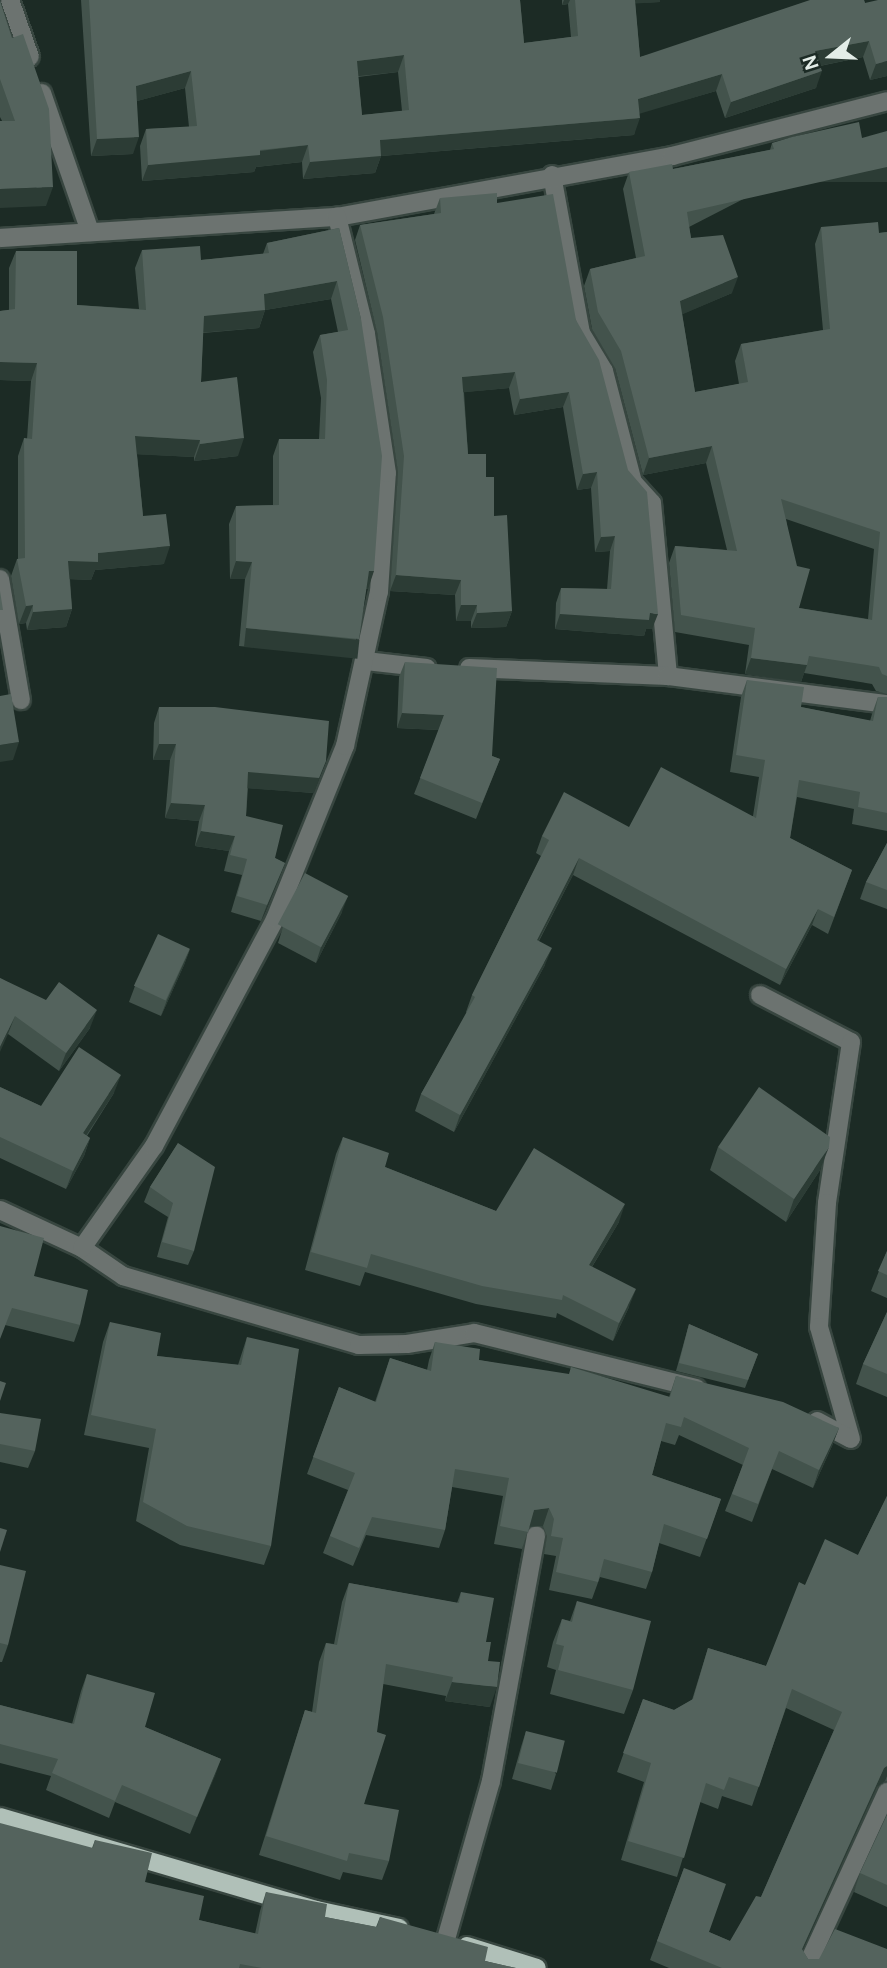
<!DOCTYPE html>
<style>
body{margin:0}
#map{position:relative;width:887px;height:1968px;overflow:hidden;background:#1c2b25;font-family:"DM Sans",sans-serif}
div>[style]{position:absolute}
[style*='--x']{left:calc(var(--x)*1px);top:calc(var(--y)*1px);width:calc(var(--w)*1px);rotate:calc(var(--a)*1deg)}
.roads{filter:drop-shadow(2px 0 #384640) drop-shadow(-2px 0 #384640) drop-shadow(0 2px #384640) drop-shadow(0 -2px #384640)}
.minor>*{height:18px;margin:-9px;padding:0 9px;transform-origin:9px;border-radius:9px;background:#6c7370}
.major>*{height:18px;margin:-9px;padding:0 9px;transform-origin:9px;border-radius:9px;background:#b0c0b8}
.wall>*{inset:0;background:#43534c}
.shaded-wall>*{inset:0;background:#2c3c35;transform-origin:0 0}
.building>*{inset:0;background:#54635d;transform-origin:0 0}
span{translate:-50% -50%;white-space:nowrap;text-align:center;line-height:1.15;-webkit-text-stroke:7px #1c2b25;paint-order:stroke}
.north{position:absolute;left:796px;top:21px;width:70px;height:70px;-webkit-text-stroke:5px #1c2b25;paint-order:stroke;rotate:252deg;font-size:19px;font-weight:700;line-height:28px;text-align:center;color:#e3ede8}
.north::after{content:'';display:block;margin:auto;width:24px;height:32px;background:#e3ede8;clip-path:polygon(50% 0,100% 100%,50% 72%,0 100%)}
</style>
<div id="map">
<div class="roads">
<div class="minor">
<i style="--x:10;--y:0;--w:60;--a:70.7"></i>
<i style="--x:42;--y:93;--w:147;--a:70.9"></i>
<i style="--x:552;--y:175;--w:161;--a:79.6"></i>
<i style="--x:581;--y:333;--w:44;--a:58.8"></i>
<i style="--x:604;--y:371;--w:115;--a:75.4"></i>
<i style="--x:633;--y:482;--w:28;--a:48"></i>
<i style="--x:652;--y:503;--w:174;--a:84.7"></i>
<i style="--x:0;--y:238;--w:338;--a:-3.6"></i>
<i style="--x:337;--y:217;--w:341;--a:-10.3"></i>
<i style="--x:672;--y:156;--w:222;--a:-14.3"></i>
<i style="--x:0;--y:579;--w:123;--a:80.2"></i>
<i style="--x:366;--y:661;--w:61;--a:6.5"></i>
<i style="--x:469;--y:668;--w:199;--a:2.3"></i>
<i style="--x:668;--y:676;--w:221;--a:7.3"></i>
<i style="--x:760;--y:995;--w:102;--a:27.3"></i>
<i style="--x:851;--y:1042;--w:163;--a:98.5"></i>
<i style="--x:827;--y:1203;--w:124;--a:93.7"></i>
<i style="--x:819;--y:1327;--w:116;--a:74.1"></i>
<i style="--x:0;--y:1210;--w:90;--a:24.9"></i>
<i style="--x:82;--y:1248;--w:50;--a:34.3"></i>
<i style="--x:123;--y:1276;--w:246;--a:16.3"></i>
<i style="--x:359;--y:1345;--w:48;--a:-1.2"></i>
<i style="--x:407;--y:1344;--w:68;--a:-9.3"></i>
<i style="--x:474;--y:1333;--w:229;--a:13.9"></i>
<i style="--x:82;--y:1248;--w:125;--a:-54.8"></i>
<i style="--x:154;--y:1146;--w:257;--a:-61.9"></i>
<i style="--x:275;--y:919;--w:187;--a:-68"></i>
<i style="--x:345;--y:746;--w:158;--a:-77.6"></i>
<i style="--x:379;--y:592;--w:119;--a:-86.2"></i>
<i style="--x:387;--y:473;--w:141;--a:-98.6"></i>
<i style="--x:366;--y:334;--w:121;--a:-103.9"></i>
<i style="--x:817;--y:1421;--w:38;--a:28"></i>
<i style="--x:446;--y:1939;--w:164;--a:-74.1"></i>
<i style="--x:491;--y:1781;--w:250;--a:-79.6"></i>
<i style="--x:806;--y:1968;--w:194;--a:-65.3"></i>
</div>
<div class="major">
<i style="--x:0;--y:1817;--w:329;--a:16.4"></i>
<i style="--x:316;--y:1910;--w:85;--a:12.2"></i>
<i style="--x:467;--y:1946;--w:73;--a:17.4"></i>
</div>
</div>
<div class="wall">
<i style="clip-path:polygon(evenodd,81px 0,520px 0,524px 43px,571px 37px,568px 4px,562px 5px,562px 0,660px 0,660px 2px,635px 3px,640px 57px,864px 0,887px 76px,870px 80px,863px 57px,820px 66px,816px 88px,725px 118px,716px 91px,639px 113px,634px 135px,381px 156px,375px 173px,303px 179px,302px 162px,256px 167px,254px 172px,142px 181px,140px 146px,146px 129px,189px 127px,185px 88px,137px 101px,133px 154px,91px 156px,81px 0,398px 72px,402px 111px,362px 115px,358px 77px,398px 72px)"></i>
<i style="clip-path:polygon(0 1px,46px 206px,0 117px)"></i>
<i style="clip-path:polygon(evenodd,862px 138px,689px 227px,691px 238px,732px 293px,682px 314px,695px 392px,739px 384px,735px 361px,741px 344px,823px 330px,815px 244px,821px 227px,879px 233px,887px 232px,887px 694px,876px 691px,872px 684px,804px 673px,801px 682px,745px 674px,749px 645px,675px 632px,669px 563px,675px 546px,727px 550px,706px 463px,643px 475px,615px 368px,592px 329px,584px 286px,590px 269px,636px 258px,623px 189px,629px 172px,673px 169px,770px 150px,772px 143px,862px 138px,786px 519px,874px 549px,868px 619px,799px 608px,786px 519px)"></i>
<i style="clip-path:polygon(440px 198px,497px 203px,576px 320px,652px 629px,646px 629px,644px 636px,555px 629px,556px 603px,561px 588px,607px 589px,610px 551px,595px 552px,591px 488px,577px 490px,563px 407px,514px 415px,509px 388px,464px 392px,468px 454px,486px 477px,512px 611px,506px 627px,471px 628px,471px 621px,456px 621px,455px 595px,390px 591px,398px 472px,377px 332px,355px 240px,360px 225px,434px 214px)"></i>
<i style="clip-path:polygon(339px 228px,361px 319px,368px 589px,366px 589px,353px 657px,239px 646px,245px 579px,230px 579px,229px 524px,236px 506px,273px 505px,273px 456px,279px 439px,319px 439px,321px 398px,313px 352px,320px 335px,338px 332px,331px 299px,265px 310px,259px 328px,203px 333px,201px 382px,238px 456px,194px 461px,194px 457px,137px 454px,143px 516px,164px 564px,95px 570px,91px 580px,70px 579px,72px 609px,66px 627px,27px 630px,26px 623px,19px 624px,11px 576px,17px 559px,18px 559px,18px 456px,24px 438px,27px 439px,31px 381px,0 380px,0 311px,9px 310px,9px 268px,16px 251px,77px 305px,139px 309px,135px 268px,142px 250px,201px 260px,263px 254px,267px 243px)"></i>
<i style="clip-path:polygon(405px 662px,492px 756px,500px 759px,476px 819px,414px 794px,439px 730px,397px 728px,399px 677px)"></i>
<i style="clip-path:polygon(747px 680px,801px 707px,870px 721px,872px 714px,878px 697px,887px 697px,887px 831px,852px 824px,854px 809px,797px 797px,790px 838px,852px 870px,828px 934px,812px 925px,780px 985px,573px 875px,539px 941px,545px 965px,454px 1132px,415px 1111px,421px 1094px,467px 1013px,466px 1012px,472px 995px,541px 856px,536px 853px,542px 836px,629px 827px,753px 816px,759px 777px,730px 772px,741px 697px)"></i>
<i style="clip-path:polygon(159px 707px,314px 793px,248px 788px,246px 816px,275px 858px,285px 863px,261px 921px,231px 912px,242px 875px,224px 871px,229px 851px,195px 846px,199px 821px,165px 818px,170px 760px,153px 760px,154px 723px)"></i>
<i style="clip-path:polygon(887px 843px,887px 909px,860px 899px,866px 882px)"></i>
<i style="clip-path:polygon(342px 912px,316px 963px,278px 943px,283px 927px)"></i>
<i style="clip-path:polygon(190px 949px,184px 965px,161px 1016px,129px 1002px,135px 986px)"></i>
<i style="clip-path:polygon(0 978px,90px 1028px,59px 1071px,8px 1034px)"></i>
<i style="clip-path:polygon(0 1087px,41px 1106px,114px 1093px,87px 1136px,90px 1138px,84px 1156px,66px 1189px,0 1158px)"></i>
<i style="clip-path:polygon(343px 1137px,385px 1167px,496px 1211px,619px 1222px,592px 1267px,629px 1307px,613px 1341px,557px 1313px,556px 1318px,476px 1304px,365px 1272px,360px 1286px,305px 1270px,336px 1154px)"></i>
<i style="clip-path:polygon(178px 1143px,194px 1251px,188px 1265px,157px 1257px,168px 1217px,144px 1202px,150px 1187px)"></i>
<i style="clip-path:polygon(718px 1147px,820px 1170px,786px 1222px,710px 1170px)"></i>
<i style="clip-path:polygon(0 1226px,34px 1276px,80px 1325px,74px 1342px,5px 1325px)"></i>
<i style="clip-path:polygon(887px 1251px,887px 1298px,871px 1291px)"></i>
<i style="clip-path:polygon(887px 1312px,887px 1397px,856px 1384px,863px 1364px)"></i>
<i style="clip-path:polygon(110px 1322px,157px 1356px,238px 1365px,247px 1337px,271px 1546px,264px 1565px,180px 1545px,136px 1521px,149px 1448px,84px 1435px,103px 1342px)"></i>
<i style="clip-path:polygon(689px 1324px,758px 1354px,745px 1388px,676px 1371px)"></i>
<i style="clip-path:polygon(435px 1342px,479px 1360px,669px 1397px,676px 1376px,839px 1428px,832px 1446px,813px 1488px,772px 1469px,752px 1522px,725px 1511px,743px 1465px,679px 1435px,675px 1445px,661px 1441px,652px 1475px,721px 1499px,700px 1557px,659px 1543px,652px 1572px,646px 1589px,600px 1577px,592px 1599px,549px 1590px,556px 1556px,544px 1554px,547px 1536px,543px 1526px,529px 1527px,522px 1549px,494px 1544px,503px 1496px,452px 1487px,445px 1530px,439px 1548px,366px 1535px,353px 1566px,323px 1553px,348px 1490px,307px 1474px,339px 1387px,375px 1402px,390px 1358px,427px 1370px,429px 1360px)"></i>
<i style="clip-path:polygon(0 1413px,35px 1451px,28px 1468px,0 1462px)"></i>
<i style="clip-path:polygon(887px 1496px,887px 1781px,885px 1781px,877px 1787px,803px 1951px,808px 1959px,887px 1968px,669px 1968px,650px 1960px,684px 1868px,709px 1932px,730px 1941px,761px 1897px,834px 1730px,786px 1708px,752px 1806px,722px 1796px,718px 1809px,700px 1802px,677px 1877px,621px 1860px,644px 1782px,617px 1772px,643px 1699px,674px 1710px,692px 1700px,708px 1648px,766px 1666px,805px 1585px,858px 1555px)"></i>
<i style="clip-path:polygon(0 1565px,8px 1645px,2px 1662px,0 1662px)"></i>
<i style="clip-path:polygon(349px 1583px,457px 1603px,461px 1592px,486px 1642px,488px 1661px,490px 1707px,445px 1701px,446px 1696px,383px 1684px,364px 1804px,389px 1861px,382px 1880px,343px 1872px,340px 1880px,259px 1855px,305px 1710px,312px 1712px,319px 1662px,326px 1643px,334px 1644px,342px 1602px)"></i>
<i style="clip-path:polygon(577px 1601px,633px 1690px,624px 1714px,550px 1694px,556px 1670px,547px 1667px,553px 1642px,562px 1619px,570px 1621px)"></i>
<i style="clip-path:polygon(87px 1674px,145px 1727px,221px 1759px,190px 1834px,115px 1802px,109px 1818px,46px 1790px,51px 1776px,0 1763px,0 1705px,72px 1724px,81px 1691px)"></i>
<i style="clip-path:polygon(526px 1731px,556px 1774px,551px 1790px,512px 1779px,521px 1747px)"></i>
<i style="clip-path:polygon(887px 1815px,887px 1907px,854px 1892px,860px 1873px)"></i>
<i style="clip-path:polygon(95px 1840px,145px 1882px,199px 1920px,255px 1934px,260px 1911px,266px 1892px,325px 1917px,376px 1927px,380px 1917px,485px 1961px,516px 1968px,0 1968px,92px 1848px)"></i>
</div>
<div class="shaded-wall">
<i style="clip-path:polygon(564px 0,570px 0,568px 4px,562px 5px)"></i>
<i style="clip-path:polygon(629px 0,660px 0,660px 2px,628px 4px)"></i>
<i style="clip-path:polygon(869px 41px,863px 57px,809px 68px,815px 51px)"></i>
<i style="clip-path:polygon(404px 55px,398px 72px,350px 77px,357px 61px)"></i>
<i style="clip-path:polygon(887px 61px,887px 76px,870px 80px,876px 64px)"></i>
<i style="clip-path:polygon(191px 71px,185px 88px,130px 103px,136px 86px)"></i>
<i style="clip-path:polygon(822px 71px,816px 88px,725px 118px,731px 102px)"></i>
<i style="clip-path:polygon(722px 74px,716px 91px,632px 116px,638px 99px)"></i>
<i style="clip-path:polygon(640px 118px,634px 135px,381px 156px,375px 173px,303px 179px,310px 162px,380px 140px)"></i>
<i style="clip-path:polygon(139px 137px,133px 154px,91px 156px,97px 139px)"></i>
<i style="clip-path:polygon(308px 145px,302px 162px,256px 167px,254px 172px,142px 181px,148px 165px)"></i>
<i style="left:887px;top:167px;width:15px;height:205px;rotate:90deg"></i>
<i style="clip-path:polygon(53px 187px,46px 206px,0 208px,0 189px)"></i>
<i style="clip-path:polygon(738px 277px,732px 293px,674px 318px,680px 301px)"></i>
<i style="clip-path:polygon(337px 281px,331px 299px,265px 310px,259px 328px,198px 333px,204px 316px,264px 294px)"></i>
<i style="clip-path:polygon(0 362px,37px 363px,31px 381px,0 380px)"></i>
<i style="clip-path:polygon(515px 372px,509px 388px,457px 393px,462px 377px)"></i>
<i style="clip-path:polygon(569px 392px,563px 407px,514px 415px,520px 399px)"></i>
<i style="clip-path:polygon(135px 436px,200px 440px,194px 457px,129px 454px)"></i>
<i style="clip-path:polygon(244px 438px,238px 456px,194px 461px,200px 444px)"></i>
<i style="clip-path:polygon(712px 446px,706px 463px,643px 475px,649px 458px)"></i>
<i style="clip-path:polygon(597px 472px,591px 488px,577px 490px,583px 474px)"></i>
<i style="clip-path:polygon(615px 536px,610px 551px,595px 552px,601px 537px)"></i>
<i style="clip-path:polygon(170px 546px,164px 564px,95px 570px,91px 580px,62px 579px,68px 561px,98px 553px)"></i>
<i style="clip-path:polygon(236px 561px,252px 562px,245px 579px,230px 579px)"></i>
<i style="clip-path:polygon(369px 571px,374px 571px,368px 589px,362px 588px)"></i>
<i style="clip-path:polygon(396px 575px,461px 580px,455px 595px,390px 591px)"></i>
<i style="clip-path:polygon(33px 605px,26px 623px,19px 624px,26px 606px)"></i>
<i style="clip-path:polygon(461px 605px,477px 605px,471px 621px,456px 621px)"></i>
<i style="clip-path:polygon(72px 609px,66px 627px,27px 630px,33px 612px)"></i>
<i style="clip-path:polygon(512px 611px,506px 627px,471px 628px,477px 613px)"></i>
<i style="clip-path:polygon(650px 613px,658px 614px,652px 629px,646px 629px,644px 636px,555px 629px,560px 614px)"></i>
<i style="left:246px;top:628px;width:114px;height:19px;rotate:6deg"></i>
<i style="clip-path:polygon(751px 658px,807px 665px,801px 682px,745px 674px)"></i>
<i style="clip-path:polygon(402px 713px,444px 715px,439px 730px,397px 728px)"></i>
<i style="clip-path:polygon(19px 742px,13px 760px,0 762px,0 745px)"></i>
<i style="clip-path:polygon(159px 744px,176px 744px,170px 760px,153px 760px)"></i>
<i style="clip-path:polygon(326px 761px,314px 793px,243px 788px,248px 772px)"></i>
<i style="clip-path:polygon(171px 803px,205px 805px,199px 821px,165px 818px)"></i>
<i style="clip-path:polygon(201px 831px,235px 836px,229px 851px,195px 846px)"></i>
<i style="clip-path:polygon(579px 858px,573px 875px,530px 957px,537px 940px)"></i>
<i style="clip-path:polygon(285px 863px,279px 879px,261px 921px,267px 905px)"></i>
<i style="clip-path:polygon(348px 896px,342px 912px,316px 963px,321px 947px)"></i>
<i style="clip-path:polygon(818px 909px,812px 925px,780px 985px,786px 969px)"></i>
<i style="clip-path:polygon(552px 948px,545px 965px,454px 1132px,460px 1115px)"></i>
<i style="clip-path:polygon(190px 949px,184px 965px,161px 1016px,167px 1000px)"></i>
<i style="clip-path:polygon(97px 1010px,90px 1028px,59px 1071px,66px 1053px)"></i>
<i style="clip-path:polygon(15px 1016px,8px 1034px,0 1052px,0 1047px)"></i>
<i style="clip-path:polygon(121px 1075px,114px 1093px,76px 1151px,83px 1133px)"></i>
<i style="clip-path:polygon(90px 1138px,84px 1156px,66px 1189px,73px 1171px)"></i>
<i style="clip-path:polygon(829px 1147px,820px 1170px,786px 1222px,794px 1199px)"></i>
<i style="clip-path:polygon(625px 1204px,619px 1222px,582px 1283px,589px 1265px)"></i>
<i style="clip-path:polygon(636px 1289px,629px 1307px,613px 1341px,619px 1323px)"></i>
<i style="clip-path:polygon(839px 1428px,832px 1446px,813px 1488px,819px 1470px)"></i>
<i style="clip-path:polygon(549px 1508px,543px 1526px,528px 1527px,534px 1510px)"></i>
<i style="clip-path:polygon(452px 1682px,497px 1687px,490px 1707px,445px 1701px)"></i>
<i style="clip-path:polygon(221px 1759px,215px 1776px,190px 1834px,197px 1817px)"></i>
<i style="clip-path:polygon(887px 1766px,887px 1776px,885px 1781px,877px 1787px,795px 1968px,802px 1949px,884px 1768px)"></i>
</div>
<div class="building">
<i style="clip-path:polygon(evenodd,89px 0,520px 0,524px 43px,578px 36px,575px 0,635px 0,640px 57px,810px 0,864px 0,865px 3px,878px 0,887px 0,887px 61px,876px 64px,869px 41px,815px 51px,822px 71px,731px 102px,722px 74px,638px 99px,640px 118px,380px 140px,381px 156px,310px 162px,308px 145px,260px 150px,260px 155px,148px 165px,146px 129px,197px 126px,191px 71px,136px 86px,139px 137px,97px 139px,89px 0,404px 55px,409px 110px,362px 115px,357px 61px,404px 55px)"></i>
<i style="clip-path:polygon(0 1px,12px 38px,23px 34px,49px 109px,53px 187px,0 189px,0 121px,15px 121px,0 79px)"></i>
<i style="clip-path:polygon(evenodd,859px 122px,862px 138px,887px 131px,887px 167px,687px 212px,691px 238px,723px 235px,738px 277px,680px 301px,695px 392px,748px 382px,741px 344px,830px 329px,821px 227px,878px 222px,879px 233px,887px 232px,887px 676px,882px 674px,879px 667px,809px 656px,807px 665px,751px 658px,755px 628px,681px 615px,675px 546px,737px 551px,712px 446px,649px 458px,621px 351px,598px 312px,590px 269px,645px 256px,629px 172px,672px 164px,673px 169px,774px 149px,772px 143px,792px 137px,859px 122px,781px 499px,880px 532px,872px 620px,799px 608px,810px 569px,797px 566px,781px 499px)"></i>
<i style="clip-path:polygon(497px 193px,497px 203px,553px 194px,576px 320px,599px 360px,628px 470px,647px 492px,658px 614px,650px 613px,649px 620px,560px 614px,561px 588px,611px 589px,615px 536px,601px 537px,597px 472px,583px 474px,569px 392px,520px 399px,515px 372px,462px 377px,468px 454px,486px 454px,486px 477px,494px 477px,494px 516px,507px 515px,512px 611px,477px 613px,477px 605px,461px 605px,461px 580px,396px 575px,404px 456px,383px 317px,360px 225px,441px 213px,440px 198px)"></i>
<i style="clip-path:polygon(339px 228px,361px 319px,382px 456px,374px 571px,369px 571px,359px 639px,246px 628px,252px 562px,236px 561px,236px 506px,279px 505px,279px 439px,325px 439px,327px 380px,320px 335px,348px 330px,337px 281px,264px 294px,265px 310px,204px 316px,201px 382px,237px 377px,244px 438px,200px 444px,200px 440px,135px 436px,143px 516px,166px 514px,170px 546px,98px 553px,98px 562px,68px 561px,72px 609px,33px 612px,33px 605px,26px 606px,17px 559px,25px 558px,24px 438px,32px 439px,37px 363px,0 362px,0 311px,15px 309px,16px 251px,77px 251px,77px 305px,146px 310px,142px 250px,200px 246px,201px 260px,269px 253px,267px 243px)"></i>
<i style="clip-path:polygon(0 591px,3px 610px,0 610px)"></i>
<i style="clip-path:polygon(405px 662px,497px 668px,492px 756px,500px 759px,482px 803px,420px 778px,444px 715px,402px 713px)"></i>
<i style="clip-path:polygon(747px 680px,804px 687px,801px 707px,873px 721px,878px 697px,887px 697px,887px 813px,858px 807px,860px 792px,799px 780px,790px 838px,852px 870px,834px 917px,818px 909px,786px 969px,579px 858px,537px 940px,552px 948px,460px 1115px,421px 1094px,475px 997px,472px 995px,549px 840px,542px 836px,564px 792px,629px 827px,661px 767px,756px 818px,765px 760px,736px 755px)"></i>
<i style="clip-path:polygon(11px 694px,19px 742px,0 745px,0 696px)"></i>
<i style="clip-path:polygon(159px 707px,215px 707px,329px 721px,326px 761px,319px 778px,248px 772px,246px 816px,283px 825px,275px 858px,285px 863px,267px 905px,237px 896px,247px 859px,230px 855px,235px 836px,201px 831px,205px 805px,171px 803px,176px 744px,159px 744px)"></i>
<i style="clip-path:polygon(887px 843px,887px 890px,866px 882px)"></i>
<i style="left:305px;top:873px;width:49px;height:58px;rotate:28deg"></i>
<i style="left:158px;top:934px;width:35px;height:57px;rotate:25deg"></i>
<i style="clip-path:polygon(0 978px,46px 1000px,59px 982px,97px 1010px,66px 1053px,15px 1016px,0 1047px)"></i>
<i style="clip-path:polygon(79px 1047px,121px 1075px,83px 1133px,90px 1138px,73px 1171px,0 1137px,0 1087px,41px 1106px)"></i>
<i style="clip-path:polygon(759px 1087px,830px 1137px,829px 1147px,794px 1199px,718px 1147px)"></i>
<i style="clip-path:polygon(343px 1137px,389px 1153px,385px 1167px,496px 1211px,534px 1148px,625px 1204px,589px 1265px,636px 1289px,619px 1323px,563px 1295px,562px 1300px,482px 1286px,371px 1254px,367px 1268px,311px 1252px)"></i>
<i style="clip-path:polygon(178px 1143px,215px 1167px,194px 1251px,162px 1242px,173px 1203px,150px 1187px)"></i>
<i style="clip-path:polygon(0 1226px,44px 1238px,34px 1276px,88px 1290px,80px 1325px,12px 1308px,0 1339px)"></i>
<i style="clip-path:polygon(887px 1251px,887px 1275px,878px 1271px)"></i>
<i style="clip-path:polygon(887px 1312px,887px 1374px,863px 1364px)"></i>
<i style="clip-path:polygon(110px 1322px,161px 1333px,157px 1356px,241px 1365px,247px 1337px,299px 1349px,271px 1546px,187px 1526px,143px 1502px,156px 1429px,91px 1415px)"></i>
<i style="clip-path:polygon(689px 1324px,758px 1354px,748px 1380px,679px 1363px)"></i>
<i style="clip-path:polygon(435px 1342px,480px 1349px,479px 1360px,569px 1374px,571px 1367px,670px 1397px,676px 1376px,783px 1402px,839px 1428px,819px 1470px,779px 1451px,758px 1504px,732px 1494px,749px 1448px,684px 1417px,681px 1427px,666px 1423px,652px 1475px,721px 1499px,707px 1539px,664px 1524px,652px 1572px,604px 1559px,598px 1582px,556px 1572px,563px 1538px,551px 1536px,554px 1519px,549px 1508px,534px 1510px,528px 1532px,500px 1526px,509px 1478px,455px 1469px,445px 1530px,372px 1517px,359px 1548px,330px 1536px,355px 1473px,313px 1457px,339px 1387px,376px 1402px,390px 1358px,431px 1371px)"></i>
<i style="clip-path:polygon(0 1381px,6px 1383px,0 1401px)"></i>
<i style="clip-path:polygon(0 1413px,41px 1419px,35px 1451px,0 1444px)"></i>
<i style="clip-path:polygon(887px 1496px,887px 1766px,884px 1768px,802px 1949px,808px 1959px,819px 1959px,835px 1929px,887px 1949px,887px 1968px,722px 1968px,657px 1941px,684px 1868px,726px 1884px,709px 1932px,730px 1941px,756px 1896px,761px 1897px,842px 1712px,792px 1689px,759px 1787px,729px 1777px,724px 1790px,706px 1783px,684px 1858px,628px 1841px,651px 1763px,623px 1753px,643px 1699px,674px 1710px,693px 1699px,708px 1648px,766px 1666px,799px 1582px,805px 1585px,825px 1539px,858px 1555px)"></i>
<i style="clip-path:polygon(0 1528px,7px 1530px,0 1552px)"></i>
<i style="clip-path:polygon(0 1565px,26px 1571px,8px 1645px,0 1643px)"></i>
<i style="clip-path:polygon(349px 1583px,459px 1603px,461px 1592px,494px 1598px,486px 1642px,491px 1642px,488px 1661px,500px 1662px,497px 1687px,452px 1682px,453px 1677px,386px 1664px,377px 1732px,386px 1735px,364px 1804px,399px 1810px,389px 1861px,349px 1853px,347px 1861px,266px 1836px,305px 1710px,316px 1713px,326px 1643px,337px 1645px)"></i>
<i style="clip-path:polygon(577px 1601px,651px 1621px,633px 1690px,558px 1670px,564px 1646px,556px 1644px,562px 1619px,572px 1622px)"></i>
<i style="clip-path:polygon(87px 1674px,155px 1693px,145px 1727px,221px 1759px,197px 1817px,122px 1785px,115px 1801px,52px 1773px,58px 1759px,0 1744px,0 1705px,74px 1724px)"></i>
<i style="left:526px;top:1731px;width:40px;height:33px;rotate:14deg"></i>
<i style="clip-path:polygon(887px 1815px,887px 1885px,860px 1873px)"></i>
<i style="clip-path:polygon(0 1823px,93px 1848px,95px 1840px,152px 1853px,145px 1882px,204px 1896px,199px 1920px,258px 1934px,266px 1892px,327px 1904px,325px 1917px,377px 1927px,380px 1917px,488px 1947px,485px 1961px,516px 1968px,262px 1968px,240px 1964px,239px 1968px,0 1968px)"></i>
</div>
<div class="north">N</div>
</div>
